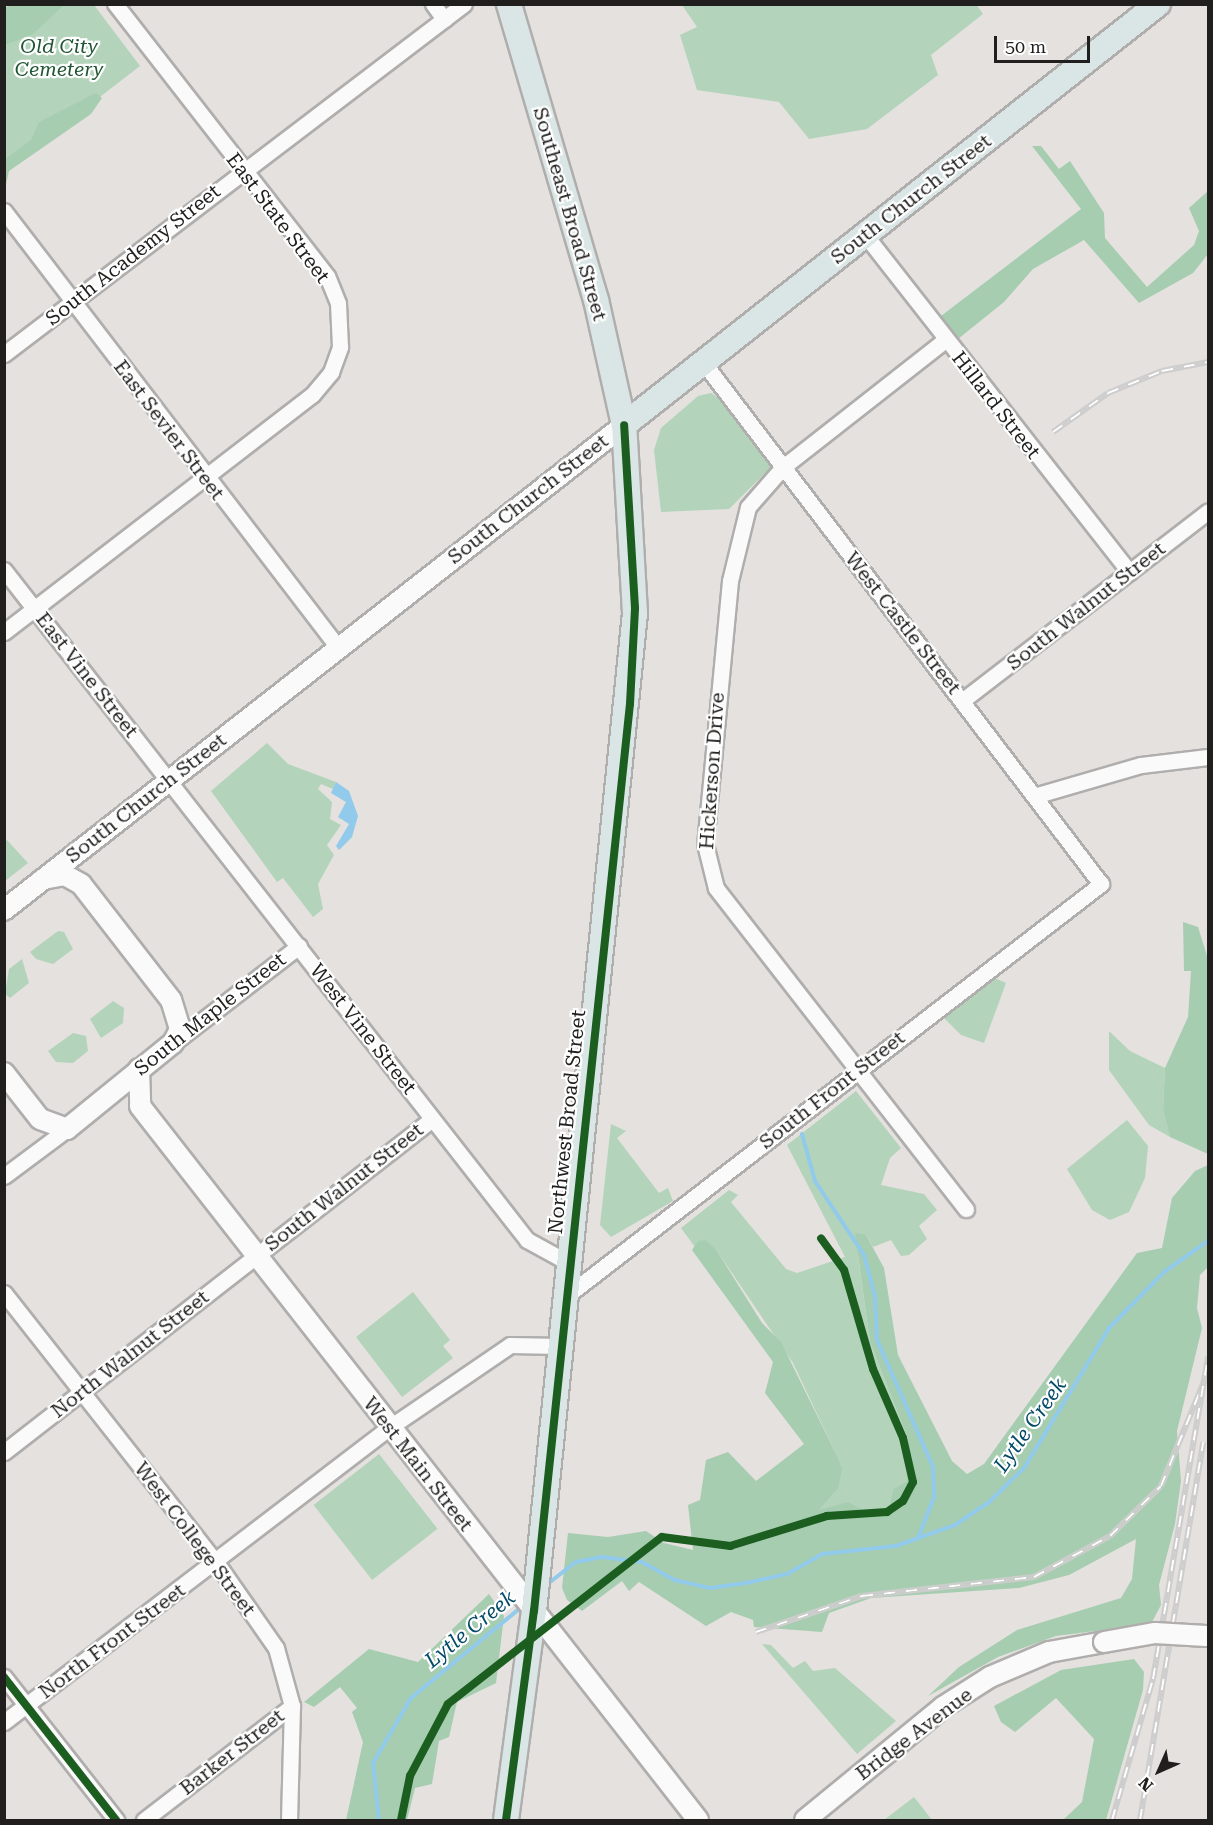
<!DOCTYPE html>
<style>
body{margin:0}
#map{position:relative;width:1213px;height:1825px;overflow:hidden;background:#e4e1df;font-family:"Roboto Serif",serif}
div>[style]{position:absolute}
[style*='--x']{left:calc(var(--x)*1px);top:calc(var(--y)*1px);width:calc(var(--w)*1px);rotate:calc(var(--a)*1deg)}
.green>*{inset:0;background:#b3d4ba;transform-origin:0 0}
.forest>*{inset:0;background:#a6cdb0}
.water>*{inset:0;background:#91caea}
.stream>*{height:4px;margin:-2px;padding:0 2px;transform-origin:2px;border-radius:2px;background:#91caea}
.roads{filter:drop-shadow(2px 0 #b0aead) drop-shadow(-2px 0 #b0aead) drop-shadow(0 2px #b0aead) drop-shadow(0 -2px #b0aead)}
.minor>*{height:15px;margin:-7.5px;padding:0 7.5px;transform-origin:7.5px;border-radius:7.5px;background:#fbfafa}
.tertiary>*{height:20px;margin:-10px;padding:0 10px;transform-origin:10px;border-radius:10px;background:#fbfafa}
.primary>*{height:24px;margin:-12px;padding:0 12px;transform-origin:12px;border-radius:12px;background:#dae6e6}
.rail>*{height:6px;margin-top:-3px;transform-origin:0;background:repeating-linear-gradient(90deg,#fff 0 11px,#cecdcd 0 22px);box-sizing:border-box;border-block:2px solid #cecdcd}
.bridges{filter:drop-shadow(2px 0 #b0aead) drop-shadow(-2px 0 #b0aead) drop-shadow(0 2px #b0aead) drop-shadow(0 -2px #b0aead)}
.tertiary-bridge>*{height:20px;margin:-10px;padding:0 10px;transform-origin:10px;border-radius:10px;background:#fbfafa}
.cycleway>*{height:8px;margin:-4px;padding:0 4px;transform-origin:4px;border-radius:4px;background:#1b5e20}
span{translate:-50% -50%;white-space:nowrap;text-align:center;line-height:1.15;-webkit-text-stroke:4.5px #fff;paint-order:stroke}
.park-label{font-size:20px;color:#215634;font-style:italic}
.street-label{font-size:20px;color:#201f1e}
.water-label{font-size:21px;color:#044a69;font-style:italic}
.frame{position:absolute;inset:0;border:6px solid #201f1e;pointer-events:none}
.north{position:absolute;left:1129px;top:1741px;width:60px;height:60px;-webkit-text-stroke:4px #fff;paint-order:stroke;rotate:225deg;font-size:16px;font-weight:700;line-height:24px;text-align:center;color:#201f1e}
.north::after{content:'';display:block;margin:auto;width:21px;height:27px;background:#201f1e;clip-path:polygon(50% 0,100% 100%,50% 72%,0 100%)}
.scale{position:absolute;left:994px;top:36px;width:96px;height:27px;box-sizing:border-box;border:3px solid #201f1e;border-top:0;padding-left:8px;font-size:18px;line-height:21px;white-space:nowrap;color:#201f1e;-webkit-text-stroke:4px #fff;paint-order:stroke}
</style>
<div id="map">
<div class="green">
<i style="clip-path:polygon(976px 4px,983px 14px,931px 55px,938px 75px,867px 129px,809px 139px,779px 102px,697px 90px,680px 35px,697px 27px,682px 5px)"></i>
<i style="clip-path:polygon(32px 5px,94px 5px,140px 66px,5px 170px,4px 22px)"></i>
<i style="clip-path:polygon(711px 393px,722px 400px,771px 467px,729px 509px,661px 512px,654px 450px,661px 428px,698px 396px)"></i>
<i style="clip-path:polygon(267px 743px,288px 764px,336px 782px,333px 789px,321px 784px,318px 789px,332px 802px,330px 819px,341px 825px,327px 845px,334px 855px,318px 884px,323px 909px,313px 917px,283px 878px,277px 882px,211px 791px)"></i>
<i style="clip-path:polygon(7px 840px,28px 863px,5px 881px,5px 842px)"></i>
<i style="clip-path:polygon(58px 931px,64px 932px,73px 949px,53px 964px,36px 959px,30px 952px)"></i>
<i style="clip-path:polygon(22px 959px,29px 983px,10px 998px,5px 994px,9px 969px)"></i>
<i style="clip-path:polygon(995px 978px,1006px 983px,984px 1043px,961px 1035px,944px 1018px)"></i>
<i style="clip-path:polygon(113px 1001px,124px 1008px,123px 1023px,101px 1038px,90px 1019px)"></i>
<i style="clip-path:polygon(1109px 1031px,1130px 1051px,1165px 1068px,1163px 1110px,1170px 1137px,1149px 1125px,1109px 1070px)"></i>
<i style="clip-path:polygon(73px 1033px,86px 1036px,88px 1051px,73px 1063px,56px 1062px,48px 1051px)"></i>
<i style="clip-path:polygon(856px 1091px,901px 1148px,890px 1158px,881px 1185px,924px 1194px,937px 1210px,919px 1226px,927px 1239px,909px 1255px,901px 1256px,891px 1240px,873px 1247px,866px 1235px,858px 1256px,870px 1342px,908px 1439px,907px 1481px,893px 1489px,889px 1506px,876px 1517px,861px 1509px,818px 1511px,838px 1489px,836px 1454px,793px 1363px,717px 1251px,698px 1241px,695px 1247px,681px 1228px,729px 1190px,738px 1195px,731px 1202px,786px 1269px,797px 1273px,845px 1257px,787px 1145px)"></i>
<i style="clip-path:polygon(1127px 1120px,1148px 1146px,1145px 1178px,1129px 1212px,1110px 1220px,1092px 1210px,1067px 1169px)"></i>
<i style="clip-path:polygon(611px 1124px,626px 1131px,617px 1138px,659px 1193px,668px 1188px,673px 1201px,611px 1237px,600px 1225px)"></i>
<i style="clip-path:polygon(413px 1292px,450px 1340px,443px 1346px,453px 1358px,402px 1397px,356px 1337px)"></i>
<i style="left:379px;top:1454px;width:95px;height:83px;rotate:52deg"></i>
<i style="clip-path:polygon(762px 1644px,771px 1645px,793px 1668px,805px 1661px,813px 1671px,835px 1668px,896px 1721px,857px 1754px)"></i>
<i style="clip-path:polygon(914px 1797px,932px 1820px,884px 1820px)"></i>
</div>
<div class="forest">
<i style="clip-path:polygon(14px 5px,14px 4px,64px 5px,33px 34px,5px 45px,5px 7px)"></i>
<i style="clip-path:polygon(96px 93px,102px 98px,91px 114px,9px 171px,5px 189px,5px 159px,31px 140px,39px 122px)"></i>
<i style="clip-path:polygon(1032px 146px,1041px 146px,1059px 169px,1070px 161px,1104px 213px,1105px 238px,1147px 287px,1194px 245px,1199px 231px,1189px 208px,1208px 191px,1208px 254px,1193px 273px,1139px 303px,1084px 240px,1033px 269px,1004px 302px,958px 339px,941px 316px,1081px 209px)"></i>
<i style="clip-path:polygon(1183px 922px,1198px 927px,1208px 959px,1208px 1154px,1170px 1137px,1163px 1110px,1165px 1068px,1188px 1017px,1191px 971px,1184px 971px)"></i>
<i style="clip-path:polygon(1208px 1165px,1208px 1267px,1200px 1275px,1197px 1308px,1202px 1328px,1177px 1431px,1181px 1481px,1175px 1524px,1159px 1585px,1161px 1605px,1151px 1624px,1056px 1636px,998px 1657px,928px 1696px,959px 1667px,1017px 1630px,1121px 1598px,1132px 1579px,1136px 1539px,1069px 1575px,1019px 1588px,871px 1598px,829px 1613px,822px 1632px,754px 1627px,753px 1620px,731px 1612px,706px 1626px,639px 1582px,629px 1591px,622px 1581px,582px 1611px,567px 1600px,562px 1588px,568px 1533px,608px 1537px,646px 1531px,664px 1543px,693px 1550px,688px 1505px,700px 1500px,706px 1460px,728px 1452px,756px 1481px,804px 1444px,765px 1393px,773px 1362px,692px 1250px,698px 1241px,706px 1240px,717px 1251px,762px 1323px,781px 1342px,836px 1454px,842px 1469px,838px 1489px,819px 1510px,848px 1502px,876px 1517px,889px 1506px,893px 1489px,907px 1481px,908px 1439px,870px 1342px,855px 1233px,866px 1235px,884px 1268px,898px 1355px,952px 1461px,967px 1474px,984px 1464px,1137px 1253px,1162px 1248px,1172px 1198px,1195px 1171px)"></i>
<i style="clip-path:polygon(489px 1594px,504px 1616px,496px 1683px,457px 1702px,449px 1737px,439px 1741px,432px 1784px,415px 1788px,407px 1820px,346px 1820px,363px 1742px,352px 1712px,357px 1708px,340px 1687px,314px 1707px,304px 1702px,369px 1649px,418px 1662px)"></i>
<i style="clip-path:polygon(1134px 1659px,1144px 1672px,1143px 1690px,1106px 1820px,1063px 1820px,1082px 1802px,1094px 1739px,1056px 1698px,1015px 1732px,1001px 1722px,994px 1706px,1061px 1670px)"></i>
</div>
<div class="water">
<i style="clip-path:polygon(336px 782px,349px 791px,358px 816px,352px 837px,339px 850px,336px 846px,349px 824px,338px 817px,346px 802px,331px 793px)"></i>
</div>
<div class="stream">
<i style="--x:802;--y:1134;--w:49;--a:74.5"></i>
<i style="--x:815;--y:1181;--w:89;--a:56.5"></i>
<i style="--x:864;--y:1255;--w:43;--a:75.3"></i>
<i style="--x:875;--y:1297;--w:43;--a:87.3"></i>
<i style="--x:877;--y:1340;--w:139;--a:66.2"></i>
<i style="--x:933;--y:1467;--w:30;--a:88"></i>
<i style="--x:934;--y:1497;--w:44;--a:111.3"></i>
<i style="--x:545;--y:1586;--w:39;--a:-38"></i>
<i style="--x:576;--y:1562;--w:26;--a:-11"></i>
<i style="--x:602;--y:1557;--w:40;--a:7.1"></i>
<i style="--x:642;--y:1562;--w:38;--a:29"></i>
<i style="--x:675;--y:1580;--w:36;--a:13"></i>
<i style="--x:710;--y:1588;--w:36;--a:-8"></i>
<i style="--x:746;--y:1583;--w:42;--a:-12.4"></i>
<i style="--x:787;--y:1574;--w:40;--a:-29.7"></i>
<i style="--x:822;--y:1554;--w:74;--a:-6.2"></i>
<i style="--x:896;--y:1546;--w:63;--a:-19.6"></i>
<i style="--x:955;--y:1525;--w:40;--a:-34"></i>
<i style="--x:988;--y:1503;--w:50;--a:-44.2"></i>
<i style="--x:1024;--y:1468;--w:164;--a:-58.7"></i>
<i style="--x:1109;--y:1328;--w:78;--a:-45.5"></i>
<i style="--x:1164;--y:1272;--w:54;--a:-35.2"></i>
<i style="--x:379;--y:1820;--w:57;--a:-96"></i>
<i style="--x:373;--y:1763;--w:75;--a:-59.7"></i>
<i style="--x:411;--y:1698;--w:146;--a:-39.5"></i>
</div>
<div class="roads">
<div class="minor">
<i style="--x:433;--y:4;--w:19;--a:54"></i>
<i style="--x:4;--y:211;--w:548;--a:52.57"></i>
<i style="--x:866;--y:236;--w:427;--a:51.9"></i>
<i style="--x:945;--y:340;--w:206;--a:141.9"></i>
<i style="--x:783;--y:467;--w:53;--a:131.2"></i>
<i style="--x:748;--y:507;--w:76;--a:103.7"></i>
<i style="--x:730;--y:581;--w:264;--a:95.4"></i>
<i style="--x:705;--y:844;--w:45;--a:76"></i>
<i style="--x:716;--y:888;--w:407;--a:52.1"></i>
<i style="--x:4;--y:354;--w:578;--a:-37.27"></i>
<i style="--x:4;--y:570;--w:850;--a:52.02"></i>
<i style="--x:527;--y:1240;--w:48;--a:28.7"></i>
<i style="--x:4;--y:632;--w:389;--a:-37.6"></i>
<i style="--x:312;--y:395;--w:30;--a:-50"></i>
<i style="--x:331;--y:372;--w:27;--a:-70"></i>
<i style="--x:340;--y:347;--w:44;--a:-92.6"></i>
<i style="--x:338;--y:303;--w:29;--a:-112"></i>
<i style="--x:327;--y:276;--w:345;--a:-127.9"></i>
<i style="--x:963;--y:700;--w:309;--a:-37.6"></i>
<i style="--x:1034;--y:796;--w:111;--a:-16.2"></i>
<i style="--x:1141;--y:765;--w:67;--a:-6.8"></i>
<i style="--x:173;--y:1043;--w:159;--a:-37.6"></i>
<i style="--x:4;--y:1176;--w:79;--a:-36.7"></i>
<i style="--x:4;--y:1293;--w:342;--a:51.8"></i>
<i style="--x:216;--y:1562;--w:105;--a:55.1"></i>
<i style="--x:276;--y:1648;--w:60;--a:74.6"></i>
<i style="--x:292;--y:1706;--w:114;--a:91.5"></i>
<i style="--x:565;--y:1297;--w:677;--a:-37.62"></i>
<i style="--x:1101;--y:884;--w:656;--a:-127.32"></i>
<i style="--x:4;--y:1452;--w:542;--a:-37.88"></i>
<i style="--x:4;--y:1677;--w:182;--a:51.9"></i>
<i style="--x:4;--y:1722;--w:486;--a:-37.4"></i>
<i style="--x:390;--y:1427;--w:145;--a:-34.3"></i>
<i style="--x:510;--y:1345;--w:50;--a:1.1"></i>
<i style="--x:144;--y:1820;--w:187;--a:-37.6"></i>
</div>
<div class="tertiary">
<i style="--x:4;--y:910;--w:787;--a:-38.03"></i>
<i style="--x:139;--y:1069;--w:37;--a:88"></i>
<i style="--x:140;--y:1106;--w:906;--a:51.99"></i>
<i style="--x:4;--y:1073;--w:58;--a:52"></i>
<i style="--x:40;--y:1119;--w:29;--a:20"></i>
<i style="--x:67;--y:1129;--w:136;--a:-39.1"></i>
<i style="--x:173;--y:1043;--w:16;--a:-63"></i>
<i style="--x:180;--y:1029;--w:30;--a:-107"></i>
<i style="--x:171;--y:1000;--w:147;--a:-127.8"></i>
<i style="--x:81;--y:884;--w:18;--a:-151"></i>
<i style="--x:65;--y:875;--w:22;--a:170"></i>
<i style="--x:805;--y:1820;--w:178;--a:-39.3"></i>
<i style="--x:943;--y:1707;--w:56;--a:-32.6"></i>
<i style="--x:990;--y:1677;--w:64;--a:-23"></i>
<i style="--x:1049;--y:1652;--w:56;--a:-10.3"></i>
</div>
<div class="primary">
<i style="--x:624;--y:425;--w:680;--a:-38.25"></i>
<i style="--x:506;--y:1820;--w:211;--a:-82.4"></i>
<i style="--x:534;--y:1611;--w:1003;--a:-84.22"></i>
<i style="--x:635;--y:613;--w:188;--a:-93.3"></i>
<i style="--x:624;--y:425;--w:128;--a:-102.6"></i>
<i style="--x:596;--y:300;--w:309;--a:-106.4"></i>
</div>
</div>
<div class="rail">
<i style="--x:1053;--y:432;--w:67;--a:-35.3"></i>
<i style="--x:1108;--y:393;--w:58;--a:-22.2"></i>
<i style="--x:1162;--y:371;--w:47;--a:-11.1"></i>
<i style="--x:756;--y:1632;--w:112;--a:-18.8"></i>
<i style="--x:862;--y:1596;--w:173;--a:-6.3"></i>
<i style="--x:1034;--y:1577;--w:86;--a:-28.3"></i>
<i style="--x:1110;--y:1536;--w:71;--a:-44.4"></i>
<i style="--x:1161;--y:1486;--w:116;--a:-67.6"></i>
<i style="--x:1112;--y:1820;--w:147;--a:-73.8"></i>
<i style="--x:1153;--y:1679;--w:327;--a:-80.3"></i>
<i style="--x:1140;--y:1820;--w:383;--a:-80.5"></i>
</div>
<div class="bridges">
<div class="tertiary-bridge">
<i style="--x:1104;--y:1642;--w:52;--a:-10"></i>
<i style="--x:1155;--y:1633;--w:51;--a:3.4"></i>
</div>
</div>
<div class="cycleway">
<i style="--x:4;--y:1677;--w:182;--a:51.9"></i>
<i style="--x:401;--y:1820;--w:45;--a:-78.4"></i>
<i style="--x:410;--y:1776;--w:81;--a:-62.2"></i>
<i style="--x:448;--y:1704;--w:271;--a:-38"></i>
<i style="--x:662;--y:1537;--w:69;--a:7.5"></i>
<i style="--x:730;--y:1546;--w:102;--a:-17.2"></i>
<i style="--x:827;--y:1516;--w:60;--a:-3.8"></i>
<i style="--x:887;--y:1512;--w:19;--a:-35"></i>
<i style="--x:903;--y:1501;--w:21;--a:-62"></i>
<i style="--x:913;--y:1482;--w:45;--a:-102.8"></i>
<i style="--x:903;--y:1438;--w:75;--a:-113.5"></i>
<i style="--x:873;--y:1369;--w:103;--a:-106.3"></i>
<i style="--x:844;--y:1270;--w:39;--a:-126"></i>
<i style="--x:506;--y:1820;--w:211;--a:-82.4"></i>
<i style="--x:534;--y:1611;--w:912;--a:-83.96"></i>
<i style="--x:630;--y:704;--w:96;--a:-87"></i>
<i style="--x:635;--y:608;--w:183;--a:-93.4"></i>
</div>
<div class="park-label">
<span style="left:59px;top:58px">Old City<br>Cemetery</span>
</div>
<div class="street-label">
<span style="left:911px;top:199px;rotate:-38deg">South Church Street</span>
<span style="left:570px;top:214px;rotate:74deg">Southeast Broad Street</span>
<span style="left:278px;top:218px;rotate:53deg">East State Street</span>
<span style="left:133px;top:255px;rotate:-38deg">South Academy Street</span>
<span style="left:996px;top:405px;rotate:52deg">Hillard Street</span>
<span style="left:169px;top:430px;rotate:53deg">East Sevier Street</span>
<span style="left:528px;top:499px;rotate:-38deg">South Church Street</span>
<span style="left:1086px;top:606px;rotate:-38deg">South Walnut Street</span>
<span style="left:903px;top:623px;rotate:52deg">West Castle Street</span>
<span style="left:87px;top:675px;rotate:52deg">East Vine Street</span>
<span style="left:712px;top:771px;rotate:-86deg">Hickerson Drive</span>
<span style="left:146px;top:798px;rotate:-38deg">South Church Street</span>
<span style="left:210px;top:1014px;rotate:-38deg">South Maple Street</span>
<span style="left:363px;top:1029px;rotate:52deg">West Vine Street</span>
<span style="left:832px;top:1090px;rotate:-38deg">South Front Street</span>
<span style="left:567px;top:1122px;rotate:-84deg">Northwest Broad Street</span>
<span style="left:344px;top:1187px;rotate:-38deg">South Walnut Street</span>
<span style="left:130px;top:1354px;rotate:-38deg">North Walnut Street</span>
<span style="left:418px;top:1464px;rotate:52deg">West Main Street</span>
<span style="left:195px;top:1539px;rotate:53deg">West College Street</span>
<span style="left:112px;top:1641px;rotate:-37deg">North Front Street</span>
<span style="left:914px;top:1734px;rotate:-37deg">Bridge Avenue</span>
<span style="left:232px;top:1752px;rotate:-38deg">Barker Street</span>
</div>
<div class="water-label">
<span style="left:1030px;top:1425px;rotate:-55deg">Lytle Creek</span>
<span style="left:470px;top:1629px;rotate:-39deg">Lytle Creek</span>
</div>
<div class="frame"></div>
<div class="north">N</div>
<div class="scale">50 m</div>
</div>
